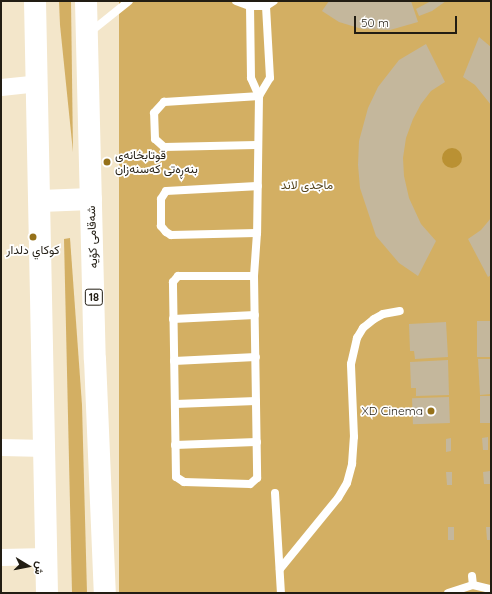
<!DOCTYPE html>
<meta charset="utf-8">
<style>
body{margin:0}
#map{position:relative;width:492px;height:594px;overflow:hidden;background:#f3e6ca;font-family:Quicksand,Vazirmatn,sans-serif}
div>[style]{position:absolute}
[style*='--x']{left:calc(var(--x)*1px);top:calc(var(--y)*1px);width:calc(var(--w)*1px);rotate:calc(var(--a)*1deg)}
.green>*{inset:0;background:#d3af63;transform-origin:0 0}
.water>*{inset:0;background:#ba9133}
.round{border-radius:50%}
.building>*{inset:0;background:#c4b79c;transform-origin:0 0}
.service>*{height:8px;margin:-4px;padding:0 4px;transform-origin:4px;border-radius:4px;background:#fff}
.minor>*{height:17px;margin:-8.5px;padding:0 8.5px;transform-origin:8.5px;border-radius:8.5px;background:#fff}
.trunk>*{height:22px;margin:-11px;padding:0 11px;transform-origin:11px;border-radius:11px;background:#fff}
.dots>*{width:11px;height:11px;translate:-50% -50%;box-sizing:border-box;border:2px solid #fff;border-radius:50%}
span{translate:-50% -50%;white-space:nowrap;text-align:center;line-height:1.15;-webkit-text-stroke:3.5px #fff;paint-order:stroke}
.shield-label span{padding:1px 3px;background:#fff;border:1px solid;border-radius:3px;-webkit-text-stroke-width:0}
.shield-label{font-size:11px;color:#221d13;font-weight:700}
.poi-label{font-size:12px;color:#221d13}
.left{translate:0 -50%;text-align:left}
.right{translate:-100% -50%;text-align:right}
.park-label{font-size:12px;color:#584720}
.street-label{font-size:12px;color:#221d13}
.frame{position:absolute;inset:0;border:2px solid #221d13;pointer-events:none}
.north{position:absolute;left:8px;top:546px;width:40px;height:40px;-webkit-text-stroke:3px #fff;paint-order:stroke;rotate:100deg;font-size:11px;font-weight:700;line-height:16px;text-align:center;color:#221d13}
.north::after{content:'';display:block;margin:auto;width:14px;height:18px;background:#221d13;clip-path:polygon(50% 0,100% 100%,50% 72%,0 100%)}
.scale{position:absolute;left:354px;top:16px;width:103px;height:18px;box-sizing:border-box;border:2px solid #221d13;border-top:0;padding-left:5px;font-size:12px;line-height:14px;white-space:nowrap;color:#221d13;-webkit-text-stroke:3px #fff;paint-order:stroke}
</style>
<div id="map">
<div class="green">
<i style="clip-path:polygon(59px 1px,71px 1px,73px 152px,60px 25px)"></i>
<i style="left:119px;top:1px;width:372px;height:592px"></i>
<i style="clip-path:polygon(70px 238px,82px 405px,87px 593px,72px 593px,64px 239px)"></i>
</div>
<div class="water">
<i class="round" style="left:442px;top:148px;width:20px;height:20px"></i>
</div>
<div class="building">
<i style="clip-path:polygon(329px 1px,411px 1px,418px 22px,390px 30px,362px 29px,339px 22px,322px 11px)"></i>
<i style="clip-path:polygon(431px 1px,446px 1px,432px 11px,419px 16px,416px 9px)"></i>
<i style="clip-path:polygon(479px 37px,491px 47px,491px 105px,475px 85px,463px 77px)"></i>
<i style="clip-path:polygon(426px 44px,445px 82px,431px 91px,421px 104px,413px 119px,406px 138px,403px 158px,404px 176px,409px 198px,421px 224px,436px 241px,418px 276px,399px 263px,376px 236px,360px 188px,358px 165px,359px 141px,368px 108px,378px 87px,399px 60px)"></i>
<i style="clip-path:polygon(491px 218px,491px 275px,488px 277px,468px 239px,481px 230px)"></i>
<i style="left:491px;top:321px;width:36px;height:14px;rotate:90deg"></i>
<i style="clip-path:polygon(446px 322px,448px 357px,415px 359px,414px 351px,410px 351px,409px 324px)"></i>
<i style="clip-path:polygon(478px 359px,491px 359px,491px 394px,480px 395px)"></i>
<i style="clip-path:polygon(448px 360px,449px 395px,416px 396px,416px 388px,411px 388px,410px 362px)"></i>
<i style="left:491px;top:396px;width:27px;height:11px;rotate:90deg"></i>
<i style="left:449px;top:397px;width:26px;height:37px;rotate:88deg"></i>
<i style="clip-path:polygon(488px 437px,488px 450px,483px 450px,482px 438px)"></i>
<i style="clip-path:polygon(451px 438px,451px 451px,446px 452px,446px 439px)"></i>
<i style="clip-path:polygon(490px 471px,490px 484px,484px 484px,483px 472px)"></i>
<i style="clip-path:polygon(446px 472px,452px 472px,452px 485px,447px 485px)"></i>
<i style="left:448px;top:527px;width:6px;height:13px"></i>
<i style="clip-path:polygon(486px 527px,491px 527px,491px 540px,487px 540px)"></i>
</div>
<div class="service">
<i style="--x:236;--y:1;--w:15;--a:20"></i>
<i style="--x:250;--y:6;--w:16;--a:0"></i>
<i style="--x:266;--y:6;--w:9;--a:-32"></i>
<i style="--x:250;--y:6;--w:72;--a:89.2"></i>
<i style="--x:251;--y:78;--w:20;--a:66"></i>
<i style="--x:259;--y:96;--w:137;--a:90.8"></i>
<i style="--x:257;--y:233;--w:43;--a:94"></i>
<i style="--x:254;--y:276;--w:202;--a:89.1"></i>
<i style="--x:257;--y:478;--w:9;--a:139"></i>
<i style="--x:250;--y:484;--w:66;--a:-178.3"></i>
<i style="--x:184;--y:482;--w:9;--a:-148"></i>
<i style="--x:176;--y:477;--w:195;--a:-90.9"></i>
<i style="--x:173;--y:282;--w:8;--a:-50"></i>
<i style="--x:178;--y:276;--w:76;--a:0"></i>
<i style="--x:89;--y:33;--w:51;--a:-38.7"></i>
<i style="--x:259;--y:96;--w:21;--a:-59"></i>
<i style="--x:270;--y:78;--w:72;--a:-93.2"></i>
<i style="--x:258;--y:145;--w:94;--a:178.8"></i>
<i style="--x:164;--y:147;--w:12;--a:-138"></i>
<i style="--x:155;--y:139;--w:26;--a:-92"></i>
<i style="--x:154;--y:113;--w:15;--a:-48"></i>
<i style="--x:164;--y:102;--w:95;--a:-3.6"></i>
<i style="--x:257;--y:233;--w:86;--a:178.7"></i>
<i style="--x:171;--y:235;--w:6;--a:-149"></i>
<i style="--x:166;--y:232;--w:8;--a:-130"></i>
<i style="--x:161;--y:226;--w:27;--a:-90"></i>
<i style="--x:161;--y:199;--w:9;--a:-58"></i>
<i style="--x:166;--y:191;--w:92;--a:-3.1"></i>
<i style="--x:173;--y:319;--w:82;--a:-2.8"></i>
<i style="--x:174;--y:361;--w:82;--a:-2.8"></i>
<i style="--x:175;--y:404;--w:81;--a:-2.1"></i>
<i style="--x:175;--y:445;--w:82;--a:-2.1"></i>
<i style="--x:275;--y:493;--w:100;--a:86.6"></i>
<i style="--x:280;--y:569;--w:92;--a:-50.8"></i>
<i style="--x:338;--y:498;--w:17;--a:-59"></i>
<i style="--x:347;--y:483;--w:20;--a:-75"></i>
<i style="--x:352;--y:464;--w:27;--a:-86"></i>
<i style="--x:354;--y:437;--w:73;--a:-92.4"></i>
<i style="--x:351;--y:364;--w:27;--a:-77"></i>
<i style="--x:357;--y:338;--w:12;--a:-59"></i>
<i style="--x:363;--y:328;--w:14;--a:-39"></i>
<i style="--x:374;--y:319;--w:10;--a:-29"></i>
<i style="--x:383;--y:314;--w:17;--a:-10"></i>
<i style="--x:472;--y:576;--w:9;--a:84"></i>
<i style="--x:448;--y:593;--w:26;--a:-18"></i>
<i style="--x:473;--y:585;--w:18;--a:13"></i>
</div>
<div class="minor">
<i style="--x:1;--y:87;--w:37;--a:-6"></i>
<i style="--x:1;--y:447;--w:44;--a:1.3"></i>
<i style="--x:1;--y:557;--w:46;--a:-1.2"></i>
</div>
<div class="trunk">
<i style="--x:35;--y:1;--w:592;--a:88.84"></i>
<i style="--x:86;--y:1;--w:358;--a:88.6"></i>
<i style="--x:95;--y:359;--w:234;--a:87.6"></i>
<i style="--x:41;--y:201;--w:50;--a:-2.3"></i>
</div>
<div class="dots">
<i style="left:107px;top:162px;background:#95711a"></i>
<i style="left:33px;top:237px;background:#95711a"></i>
<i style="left:431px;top:411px;background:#95711a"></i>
</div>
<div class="shield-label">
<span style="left:94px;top:297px">18</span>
</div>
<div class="poi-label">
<span class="left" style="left:115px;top:162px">قوتابخانەی<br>بنەڕەتی کەسنەزان</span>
<span style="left:33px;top:250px">كوكاي دلدار</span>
<span class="right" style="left:423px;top:411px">XD Cinema</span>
</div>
<div class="park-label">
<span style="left:307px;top:185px">ماجدی لاند</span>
</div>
<div class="street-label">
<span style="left:92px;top:237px;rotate:-92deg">شەقامی کۆیە</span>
</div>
<div class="frame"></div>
<div class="north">ش</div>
<div class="scale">50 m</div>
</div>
